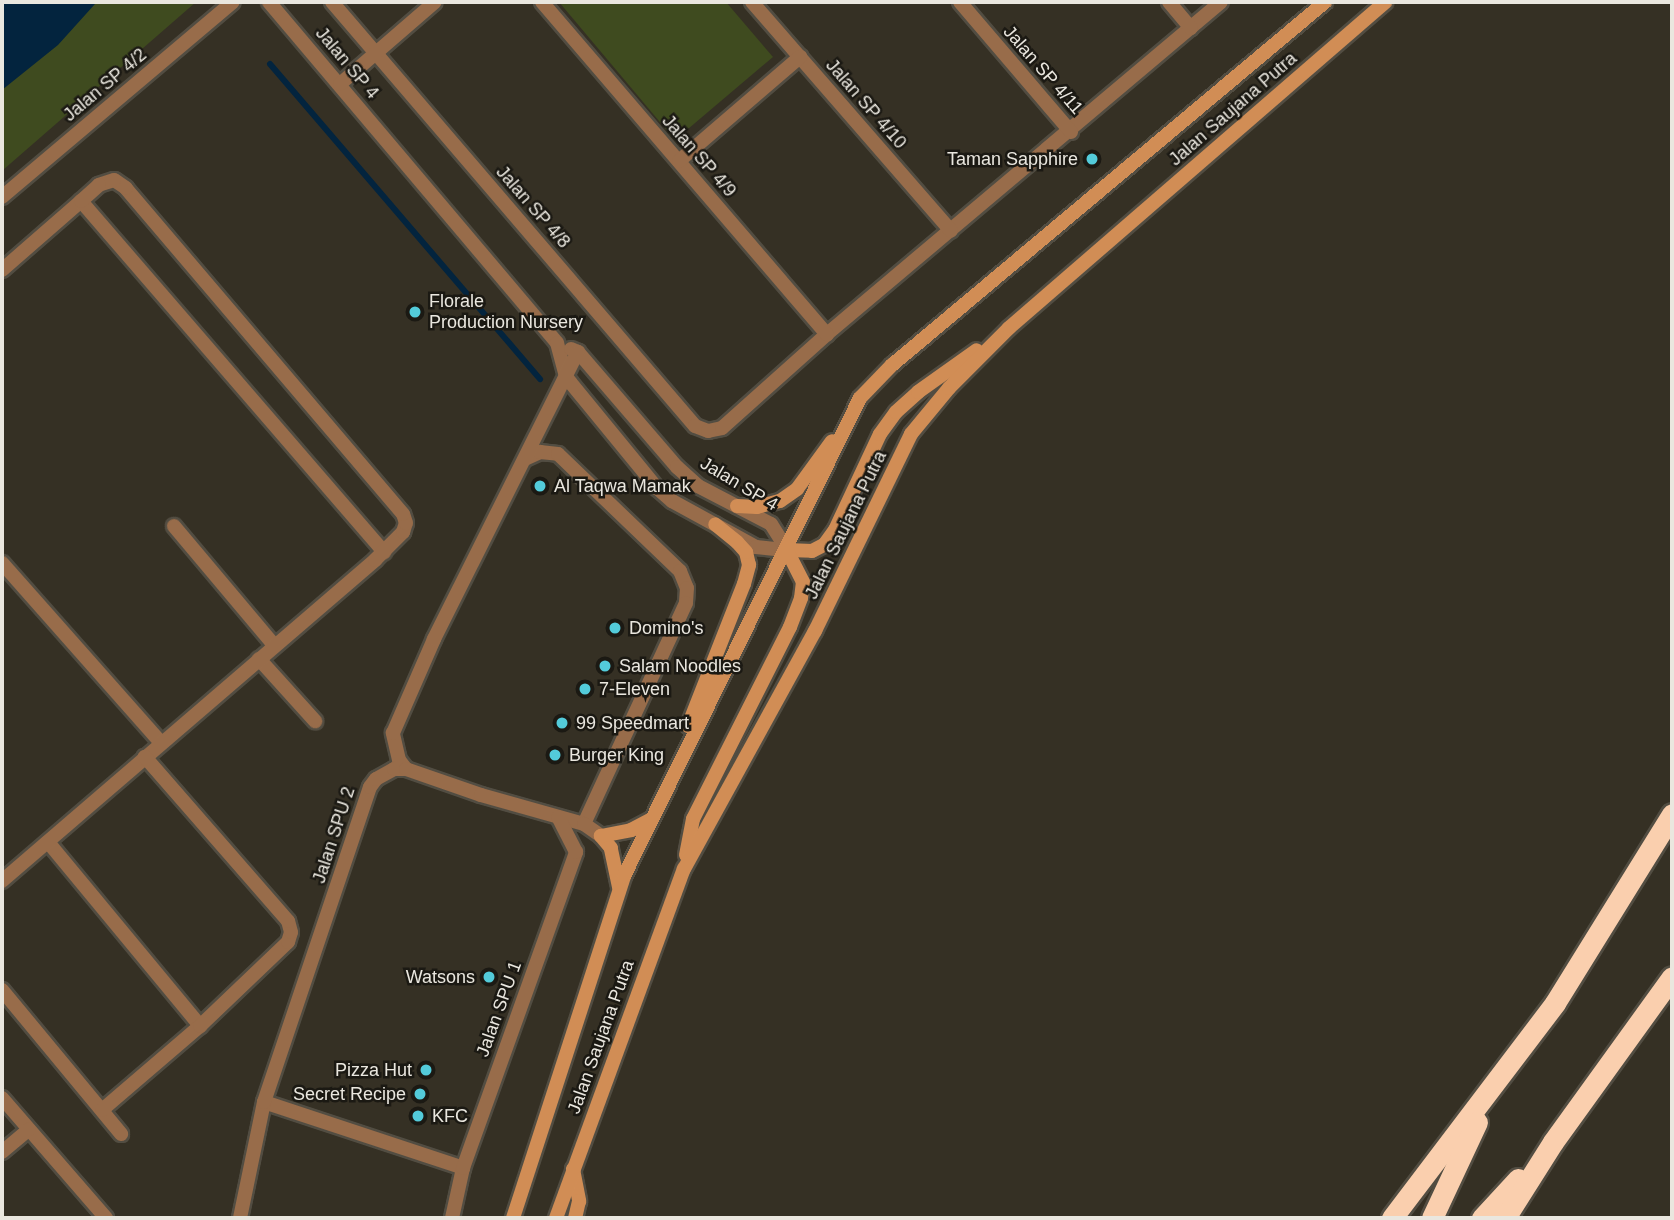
<!DOCTYPE html>
<style>
body{margin:0}
#map{position:relative;width:1674px;height:1220px;overflow:hidden;background:#353024;font-family:Arial,sans-serif}
div>[style]{position:absolute}
[style*='--x']{left:calc(var(--x)*1px);top:calc(var(--y)*1px);width:calc(var(--w)*1px);rotate:calc(var(--a)*1deg)}
.green>*{inset:0;background:#3f4b1f}
.water>*{inset:0;background:#03243e}
.stream>*{height:6px;margin:-3px;padding:0 3px;transform-origin:3px;border-radius:3px;background:#03243e}
.roads{filter:drop-shadow(2px 0 #524d42) drop-shadow(-2px 0 #524d42) drop-shadow(0 2px #524d42) drop-shadow(0 -2px #524d42)}
.minor>*{height:14px;margin:-7px;padding:0 7px;transform-origin:7px;border-radius:7px;background:#986c4a}
.secondary>*{height:14px;margin:-7px;padding:0 7px;transform-origin:7px;border-radius:7px;background:#d18d55}
.motorway>*{height:21px;margin:-10.5px;padding:0 10.5px;transform-origin:10.5px;border-radius:10.5px;background:#facfae}
.dots>*{width:19px;height:19px;translate:-50% -50%;box-sizing:border-box;border:4px solid #1b1913;border-radius:50%}
span{translate:-50% -50%;white-space:nowrap;text-align:center;line-height:1.15;-webkit-text-stroke:5px #1b1913;paint-order:stroke}
.street-label{font-size:18px;color:#eae7df}
.poi-label{font-size:18px;color:#eae7df}
.right{translate:-100% -50%;text-align:right}
.left{translate:0 -50%;text-align:left}
.frame{position:absolute;inset:0;border:4px solid #eae7df;pointer-events:none}
</style>
<div id="map">
<div class="green">
<i style="clip-path:polygon(2px 2px,196px 2px,3px 170px)"></i>
<i style="clip-path:polygon(559px 2px,726px 2px,773px 57px,675px 140px)"></i>
</div>
<div class="water">
<i style="clip-path:polygon(2px 2px,137px 2px,95px 4px,58px 45px,2px 90px)"></i>
</div>
<div class="stream">
<i style="--x:270;--y:64;--w:415;--a:49.4"></i>
</div>
<div class="roads">
<div class="minor">
<i style="--x:269;--y:2;--w:446;--a:49.8"></i>
<i style="--x:557;--y:343;--w:35;--a:75"></i>
<i style="--x:566;--y:377;--w:144;--a:50.7"></i>
<i style="--x:657;--y:488;--w:20;--a:41"></i>
<i style="--x:672;--y:501;--w:96;--a:28.7"></i>
<i style="--x:756;--y:547;--w:31;--a:6"></i>
<i style="--x:332;--y:2;--w:558;--a:49.43"></i>
<i style="--x:695;--y:426;--w:14;--a:21"></i>
<i style="--x:708;--y:431;--w:14;--a:-12"></i>
<i style="--x:722;--y:428;--w:141;--a:-41.8"></i>
<i style="--x:827;--y:334;--w:515;--a:-40.12"></i>
<i style="--x:542;--y:2;--w:438;--a:49.4"></i>
<i style="--x:752;--y:2;--w:303;--a:49"></i>
<i style="--x:960;--y:2;--w:171;--a:49.5"></i>
<i style="--x:1169;--y:2;--w:34;--a:50"></i>
<i style="--x:340;--y:84;--w:125;--a:-40.8"></i>
<i style="--x:679;--y:161;--w:160;--a:-40.7"></i>
<i style="--x:2;--y:197;--w:302;--a:-40.2"></i>
<i style="--x:2;--y:270;--w:105;--a:-41.1"></i>
<i style="--x:81;--y:201;--w:464;--a:49.2"></i>
<i style="--x:571;--y:349;--w:8;--a:23"></i>
<i style="--x:578;--y:352;--w:152;--a:49.3"></i>
<i style="--x:677;--y:467;--w:28;--a:42"></i>
<i style="--x:698;--y:486;--w:82;--a:27.5"></i>
<i style="--x:771;--y:524;--w:31;--a:58"></i>
<i style="--x:525;--y:459;--w:17;--a:-25"></i>
<i style="--x:540;--y:452;--w:18;--a:6"></i>
<i style="--x:558;--y:454;--w:169;--a:43.8"></i>
<i style="--x:680;--y:571;--w:18;--a:68"></i>
<i style="--x:687;--y:588;--w:15;--a:94"></i>
<i style="--x:686;--y:603;--w:243;--a:114.8"></i>
<i style="--x:174;--y:526;--w:155;--a:50"></i>
<i style="--x:2;--y:563;--w:240;--a:48.5"></i>
<i style="--x:259;--y:659;--w:84;--a:47.9"></i>
<i style="--x:406;--y:769;--w:11;--a:-128"></i>
<i style="--x:399;--y:760;--w:28;--a:-103"></i>
<i style="--x:393;--y:733;--w:103;--a:-66.4"></i>
<i style="--x:434;--y:639;--w:321;--a:-63.4"></i>
<i style="--x:48;--y:842;--w:239;--a:50.4"></i>
<i style="--x:2;--y:881;--w:492;--a:-40.7"></i>
<i style="--x:375;--y:560;--w:40;--a:-45"></i>
<i style="--x:403;--y:532;--w:9;--a:-72"></i>
<i style="--x:406;--y:523;--w:9;--a:-108"></i>
<i style="--x:403;--y:514;--w:428;--a:-130.4"></i>
<i style="--x:126;--y:188;--w:14;--a:-146"></i>
<i style="--x:114;--y:180;--w:16;--a:162"></i>
<i style="--x:99;--y:185;--w:24;--a:138"></i>
<i style="--x:2;--y:990;--w:187;--a:50.4"></i>
<i style="--x:2;--y:1098;--w:159;--a:49.1"></i>
<i style="--x:264;--y:1102;--w:210;--a:18.3"></i>
<i style="--x:102;--y:1110;--w:129;--a:-40.6"></i>
<i style="--x:200;--y:1026;--w:122;--a:-43.7"></i>
<i style="--x:288;--y:942;--w:10;--a:-73"></i>
<i style="--x:291;--y:932;--w:11;--a:-105"></i>
<i style="--x:288;--y:921;--w:218;--a:-131.1"></i>
<i style="--x:2;--y:1152;--w:35;--a:-40"></i>
<i style="--x:240;--y:1218;--w:118;--a:-78.3"></i>
<i style="--x:264;--y:1102;--w:332;--a:-71.4"></i>
<i style="--x:370;--y:787;--w:10;--a:-53"></i>
<i style="--x:376;--y:779;--w:21;--a:-29"></i>
<i style="--x:394;--y:769;--w:12;--a:0"></i>
<i style="--x:406;--y:769;--w:79;--a:19.1"></i>
<i style="--x:481;--y:795;--w:107;--a:15.7"></i>
<i style="--x:584;--y:824;--w:21;--a:35"></i>
<i style="--x:452;--y:1218;--w:51;--a:-77.6"></i>
<i style="--x:463;--y:1168;--w:336;--a:-70.3"></i>
<i style="--x:576;--y:852;--w:39;--a:-117"></i>
</div>
<div class="secondary">
<i style="--x:737;--y:506;--w:20;--a:3"></i>
<i style="--x:757;--y:507;--w:24;--a:-15"></i>
<i style="--x:780;--y:501;--w:21;--a:-35"></i>
<i style="--x:797;--y:489;--w:59;--a:-53.9"></i>
<i style="--x:787;--y:550;--w:25;--a:2"></i>
<i style="--x:812;--y:551;--w:13;--a:-27"></i>
<i style="--x:824;--y:545;--w:19;--a:-54"></i>
<i style="--x:835;--y:530;--w:106;--a:-64.9"></i>
<i style="--x:880;--y:434;--w:27;--a:-54"></i>
<i style="--x:896;--y:412;--w:30;--a:-42"></i>
<i style="--x:918;--y:392;--w:72;--a:-35.4"></i>
<i style="--x:688;--y:726;--w:153;--a:-68.5"></i>
<i style="--x:744;--y:584;--w:20;--a:-75"></i>
<i style="--x:749;--y:565;--w:13;--a:-103"></i>
<i style="--x:746;--y:552;--w:13;--a:-132"></i>
<i style="--x:737;--y:542;--w:28;--a:-141"></i>
<i style="--x:686;--y:855;--w:37;--a:-79"></i>
<i style="--x:693;--y:819;--w:215;--a:-63.2"></i>
<i style="--x:790;--y:627;--w:31;--a:-69"></i>
<i style="--x:801;--y:598;--w:16;--a:-83"></i>
<i style="--x:803;--y:582;--w:36;--a:-117"></i>
<i style="--x:619;--y:887;--w:40;--a:-102"></i>
<i style="--x:611;--y:848;--w:16;--a:-130"></i>
<i style="--x:601;--y:836;--w:31;--a:-11"></i>
<i style="--x:631;--y:830;--w:21;--a:-28"></i>
<i style="--x:573;--y:1169;--w:33;--a:79"></i>
<i style="--x:579;--y:1201;--w:17;--a:103"></i>
<i style="--x:513;--y:1218;--w:360;--a:-72"></i>
<i style="--x:624;--y:876;--w:533;--a:-63.72"></i>
<i style="--x:860;--y:398;--w:46;--a:-45.9"></i>
<i style="--x:892;--y:365;--w:565;--a:-39.97"></i>
<i style="--x:556;--y:1218;--w:372;--a:-69.9"></i>
<i style="--x:684;--y:869;--w:272;--a:-61.2"></i>
<i style="--x:815;--y:631;--w:219;--a:-64"></i>
<i style="--x:911;--y:434;--w:60;--a:-50.4"></i>
<i style="--x:949;--y:388;--w:85;--a:-45"></i>
<i style="--x:1009;--y:328;--w:498;--a:-40.9"></i>
</div>
<div class="motorway">
<i style="--x:1392;--y:1218;--w:270;--a:-52.8"></i>
<i style="--x:1555;--y:1003;--w:222;--a:-58.2"></i>
<i style="--x:1432;--y:1218;--w:106;--a:-64.9"></i>
<i style="--x:1482;--y:1218;--w:53;--a:-47.3"></i>
<i style="--x:1505;--y:1218;--w:90;--a:-57.7"></i>
<i style="--x:1553;--y:1142;--w:203;--a:-54.2"></i>
</div>
</div>
<div class="dots">
<i style="left:1092px;top:159px;background:#53cbda"></i>
<i style="left:415px;top:312px;background:#53cbda"></i>
<i style="left:540px;top:486px;background:#53cbda"></i>
<i style="left:615px;top:628px;background:#53cbda"></i>
<i style="left:605px;top:666px;background:#53cbda"></i>
<i style="left:585px;top:689px;background:#53cbda"></i>
<i style="left:562px;top:723px;background:#53cbda"></i>
<i style="left:555px;top:755px;background:#53cbda"></i>
<i style="left:489px;top:977px;background:#53cbda"></i>
<i style="left:426px;top:1070px;background:#53cbda"></i>
<i style="left:420px;top:1094px;background:#53cbda"></i>
<i style="left:418px;top:1116px;background:#53cbda"></i>
</div>
<div class="street-label">
<span style="left:347px;top:63px;rotate:50deg">Jalan SP 4</span>
<span style="left:1043px;top:70px;rotate:49deg">Jalan SP 4/11</span>
<span style="left:105px;top:85px;rotate:-40deg">Jalan SP 4/2</span>
<span style="left:866px;top:104px;rotate:49deg">Jalan SP 4/10</span>
<span style="left:1233px;top:109px;rotate:-41deg">Jalan Saujana Putra</span>
<span style="left:699px;top:156px;rotate:49deg">Jalan SP 4/9</span>
<span style="left:533px;top:207px;rotate:49deg">Jalan SP 4/8</span>
<span style="left:739px;top:484px;rotate:31deg">Jalan SP 4</span>
<span style="left:846px;top:525px;rotate:-64deg">Jalan Saujana Putra</span>
<span style="left:334px;top:835px;rotate:-72deg">Jalan SPU 2</span>
<span style="left:499px;top:1009px;rotate:-70deg">Jalan SPU 1</span>
<span style="left:601px;top:1037px;rotate:-70deg">Jalan Saujana Putra</span>
</div>
<div class="poi-label">
<span class="right" style="left:1078px;top:159px">Taman Sapphire</span>
<span class="left" style="left:429px;top:312px">Florale<br>Production Nursery</span>
<span class="left" style="left:554px;top:486px">Al Taqwa Mamak</span>
<span class="left" style="left:629px;top:628px">Domino's</span>
<span class="left" style="left:619px;top:666px">Salam Noodles</span>
<span class="left" style="left:599px;top:689px">7-Eleven</span>
<span class="left" style="left:576px;top:723px">99 Speedmart</span>
<span class="left" style="left:569px;top:755px">Burger King</span>
<span class="right" style="left:475px;top:977px">Watsons</span>
<span class="right" style="left:412px;top:1070px">Pizza Hut</span>
<span class="right" style="left:406px;top:1094px">Secret Recipe</span>
<span class="left" style="left:432px;top:1116px">KFC</span>
</div>
<div class="frame"></div>
</div>
